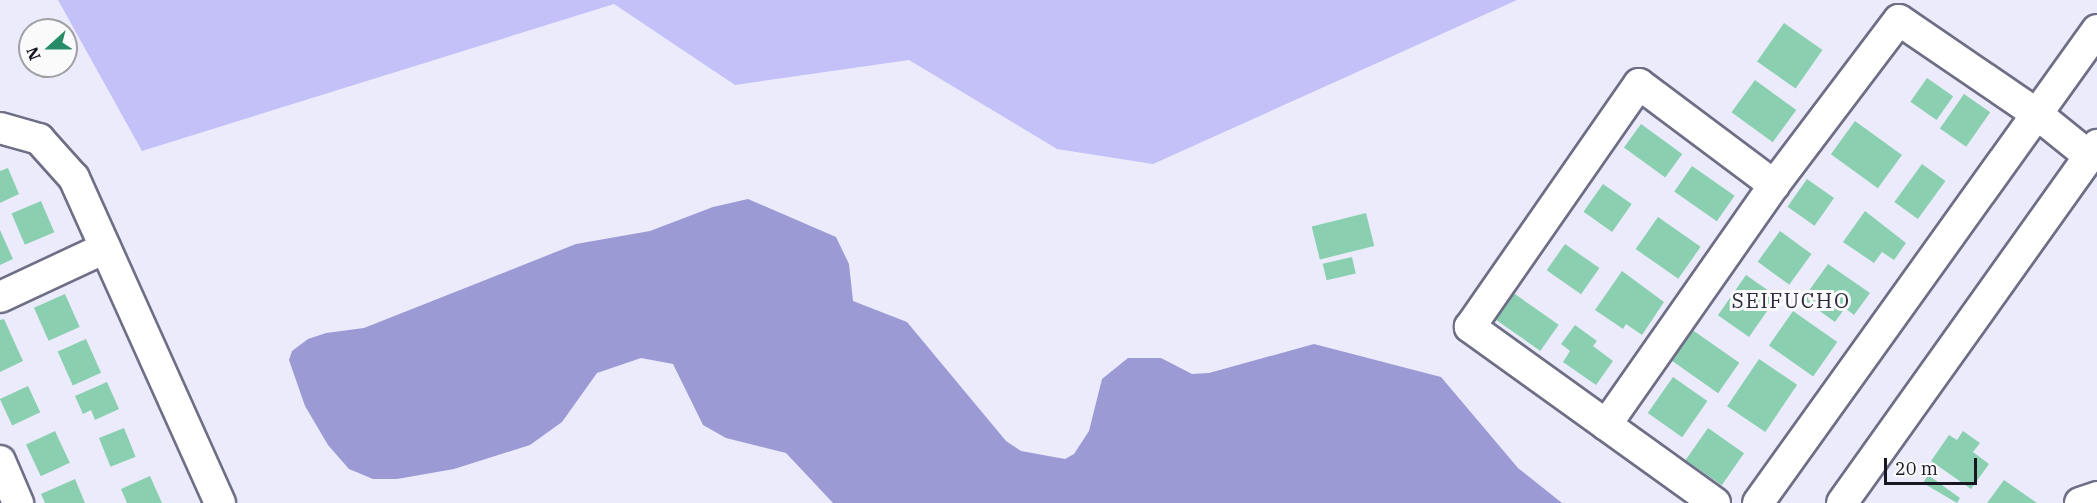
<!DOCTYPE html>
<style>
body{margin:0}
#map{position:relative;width:2097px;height:503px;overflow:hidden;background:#ebebfc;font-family:"IBM Plex Serif",serif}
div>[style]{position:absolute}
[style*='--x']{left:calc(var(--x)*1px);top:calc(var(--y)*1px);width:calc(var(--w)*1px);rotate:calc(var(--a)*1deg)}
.green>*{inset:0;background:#c3c1f7}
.water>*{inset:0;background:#9c9ad4}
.building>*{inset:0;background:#8ad0b0;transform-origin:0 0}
.roads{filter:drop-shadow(2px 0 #6e6e86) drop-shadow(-2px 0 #6e6e86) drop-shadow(0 2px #6e6e86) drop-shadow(0 -2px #6e6e86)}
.minor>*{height:30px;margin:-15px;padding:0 15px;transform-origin:15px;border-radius:15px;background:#fff}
span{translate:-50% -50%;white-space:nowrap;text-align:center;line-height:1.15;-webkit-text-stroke:6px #fafafa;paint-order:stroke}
.quarter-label{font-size:21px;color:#2c2b40;letter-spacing:1.5px}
.north{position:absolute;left:18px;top:18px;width:60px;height:60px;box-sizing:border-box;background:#fafafa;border:2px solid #a09fa3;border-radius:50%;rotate:249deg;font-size:16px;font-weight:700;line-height:24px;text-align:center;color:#181721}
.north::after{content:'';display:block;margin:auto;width:21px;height:27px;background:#278c67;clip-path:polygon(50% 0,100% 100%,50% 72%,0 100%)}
.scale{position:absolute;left:1884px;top:458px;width:93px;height:27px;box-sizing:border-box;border:3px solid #181721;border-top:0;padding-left:8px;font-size:18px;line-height:21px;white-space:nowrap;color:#181721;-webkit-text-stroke:4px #fafafa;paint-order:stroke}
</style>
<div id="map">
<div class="green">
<i style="clip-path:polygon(58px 0,1517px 0,1153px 164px,1057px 149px,909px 60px,735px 85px,614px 4px,142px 151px)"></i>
</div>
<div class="water">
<i style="clip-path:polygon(748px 199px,836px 237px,849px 264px,853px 301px,907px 322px,1006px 441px,1021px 451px,1065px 459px,1074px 454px,1089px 431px,1102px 379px,1128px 358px,1161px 358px,1192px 374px,1209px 373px,1314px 344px,1441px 377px,1518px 468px,1562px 503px,833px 503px,786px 453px,726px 438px,703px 425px,673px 364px,641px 358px,597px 373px,562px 422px,530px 445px,454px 469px,397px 479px,373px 479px,349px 469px,328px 445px,305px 406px,289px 360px,292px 351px,308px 339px,326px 333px,364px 328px,576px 244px,650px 231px,713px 207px)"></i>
</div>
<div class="building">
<i style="left:1784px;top:23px;width:47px;height:47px;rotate:35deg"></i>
<i style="left:1927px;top:78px;width:32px;height:29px;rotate:35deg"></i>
<i style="left:1755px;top:80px;width:51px;height:40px;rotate:36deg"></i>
<i style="left:1964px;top:94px;width:32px;height:42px;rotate:35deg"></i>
<i style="left:1855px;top:121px;width:58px;height:41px;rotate:36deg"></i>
<i style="left:1641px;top:124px;width:51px;height:29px;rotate:36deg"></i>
<i style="left:1922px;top:164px;width:29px;height:47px;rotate:36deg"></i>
<i style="left:1692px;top:166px;width:52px;height:31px;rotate:35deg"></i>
<i style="clip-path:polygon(8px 168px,19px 194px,0 203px,0 171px)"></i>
<i style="left:1807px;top:179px;width:33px;height:34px;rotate:35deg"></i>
<i style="left:1603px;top:184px;width:35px;height:34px;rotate:35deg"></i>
<i style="left:41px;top:201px;width:34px;height:32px;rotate:67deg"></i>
<i style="clip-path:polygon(1865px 211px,1906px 243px,1894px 260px,1882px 252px,1874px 263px,1843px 242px)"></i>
<i style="left:1366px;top:213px;width:34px;height:56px;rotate:76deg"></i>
<i style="left:1658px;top:217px;width:52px;height:39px;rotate:35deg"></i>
<i style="clip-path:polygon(0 230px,13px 259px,0 265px)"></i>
<i style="left:1780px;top:231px;width:39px;height:38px;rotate:36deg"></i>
<i style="left:1565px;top:244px;width:42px;height:32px;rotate:35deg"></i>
<i style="left:1352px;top:257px;width:17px;height:30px;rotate:77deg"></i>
<i style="clip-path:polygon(1828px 264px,1870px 293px,1854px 315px,1845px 308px,1835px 322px,1803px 299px)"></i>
<i style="clip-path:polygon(1622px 271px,1664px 302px,1642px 335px,1626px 324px,1623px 329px,1595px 310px)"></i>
<i style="left:1746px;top:275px;width:38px;height:49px;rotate:35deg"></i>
<i style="left:1512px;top:292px;width:57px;height:32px;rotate:35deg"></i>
<i style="left:65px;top:294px;width:36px;height:34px;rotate:66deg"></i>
<i style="left:1793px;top:311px;width:54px;height:42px;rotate:35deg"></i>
<i style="clip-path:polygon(4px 319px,23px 361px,0 372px,0 320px)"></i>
<i style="clip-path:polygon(1575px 325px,1597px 341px,1593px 346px,1613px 361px,1596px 385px,1563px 362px,1570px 351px,1561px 344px)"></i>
<i style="left:1691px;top:329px;width:59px;height:37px;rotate:35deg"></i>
<i style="left:86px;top:339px;width:37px;height:31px;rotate:66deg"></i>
<i style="left:1759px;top:359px;width:46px;height:57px;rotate:34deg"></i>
<i style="left:1673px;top:377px;width:42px;height:44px;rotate:35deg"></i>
<i style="clip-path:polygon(107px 382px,119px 409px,95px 420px,91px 410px,83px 414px,75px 396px)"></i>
<i style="left:28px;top:386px;width:29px;height:31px;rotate:65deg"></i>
<i style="left:124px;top:428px;width:31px;height:27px;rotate:68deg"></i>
<i style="left:1708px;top:428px;width:44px;height:39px;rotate:35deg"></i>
<i style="left:55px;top:431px;width:35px;height:32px;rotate:65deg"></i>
<i style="clip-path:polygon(1963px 431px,1980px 443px,1973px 452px,1989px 464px,1971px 489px,1931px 461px,1949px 435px,1957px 440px)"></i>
<i style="clip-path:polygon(1928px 475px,1960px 498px,1957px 503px,1923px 483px)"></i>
<i style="clip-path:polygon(150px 476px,162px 503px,127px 503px,121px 489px)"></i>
<i style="clip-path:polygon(75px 479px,85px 503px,45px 503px,41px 494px)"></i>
<i style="clip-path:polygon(2004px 480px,2037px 503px,1987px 503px)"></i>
</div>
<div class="roads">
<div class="minor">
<i style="--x:0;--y:128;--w:41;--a:15.8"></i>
<i style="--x:39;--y:139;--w:52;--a:48.1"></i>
<i style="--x:74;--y:178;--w:356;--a:65.8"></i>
<i style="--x:0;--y:297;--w:116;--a:-25"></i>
<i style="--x:1606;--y:425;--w:293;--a:-55"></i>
<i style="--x:0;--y:461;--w:46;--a:66.8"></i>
<i style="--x:1715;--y:503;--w:302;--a:-144.3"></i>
<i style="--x:1470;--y:327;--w:296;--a:-55.2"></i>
<i style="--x:1639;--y:84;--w:169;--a:36.8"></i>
<i style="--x:1774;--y:185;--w:207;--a:-52.9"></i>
<i style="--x:1899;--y:20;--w:167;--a:34.3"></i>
<i style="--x:2037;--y:114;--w:67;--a:38.9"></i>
<i style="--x:1758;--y:503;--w:582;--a:-54.37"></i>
<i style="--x:1842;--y:503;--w:440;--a:-54.5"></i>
<i style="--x:2080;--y:503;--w:18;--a:-19"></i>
</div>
</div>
<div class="quarter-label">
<span style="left:1791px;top:300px">SEIFUCHO</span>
</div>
<div class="north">N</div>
<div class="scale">20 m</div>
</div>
